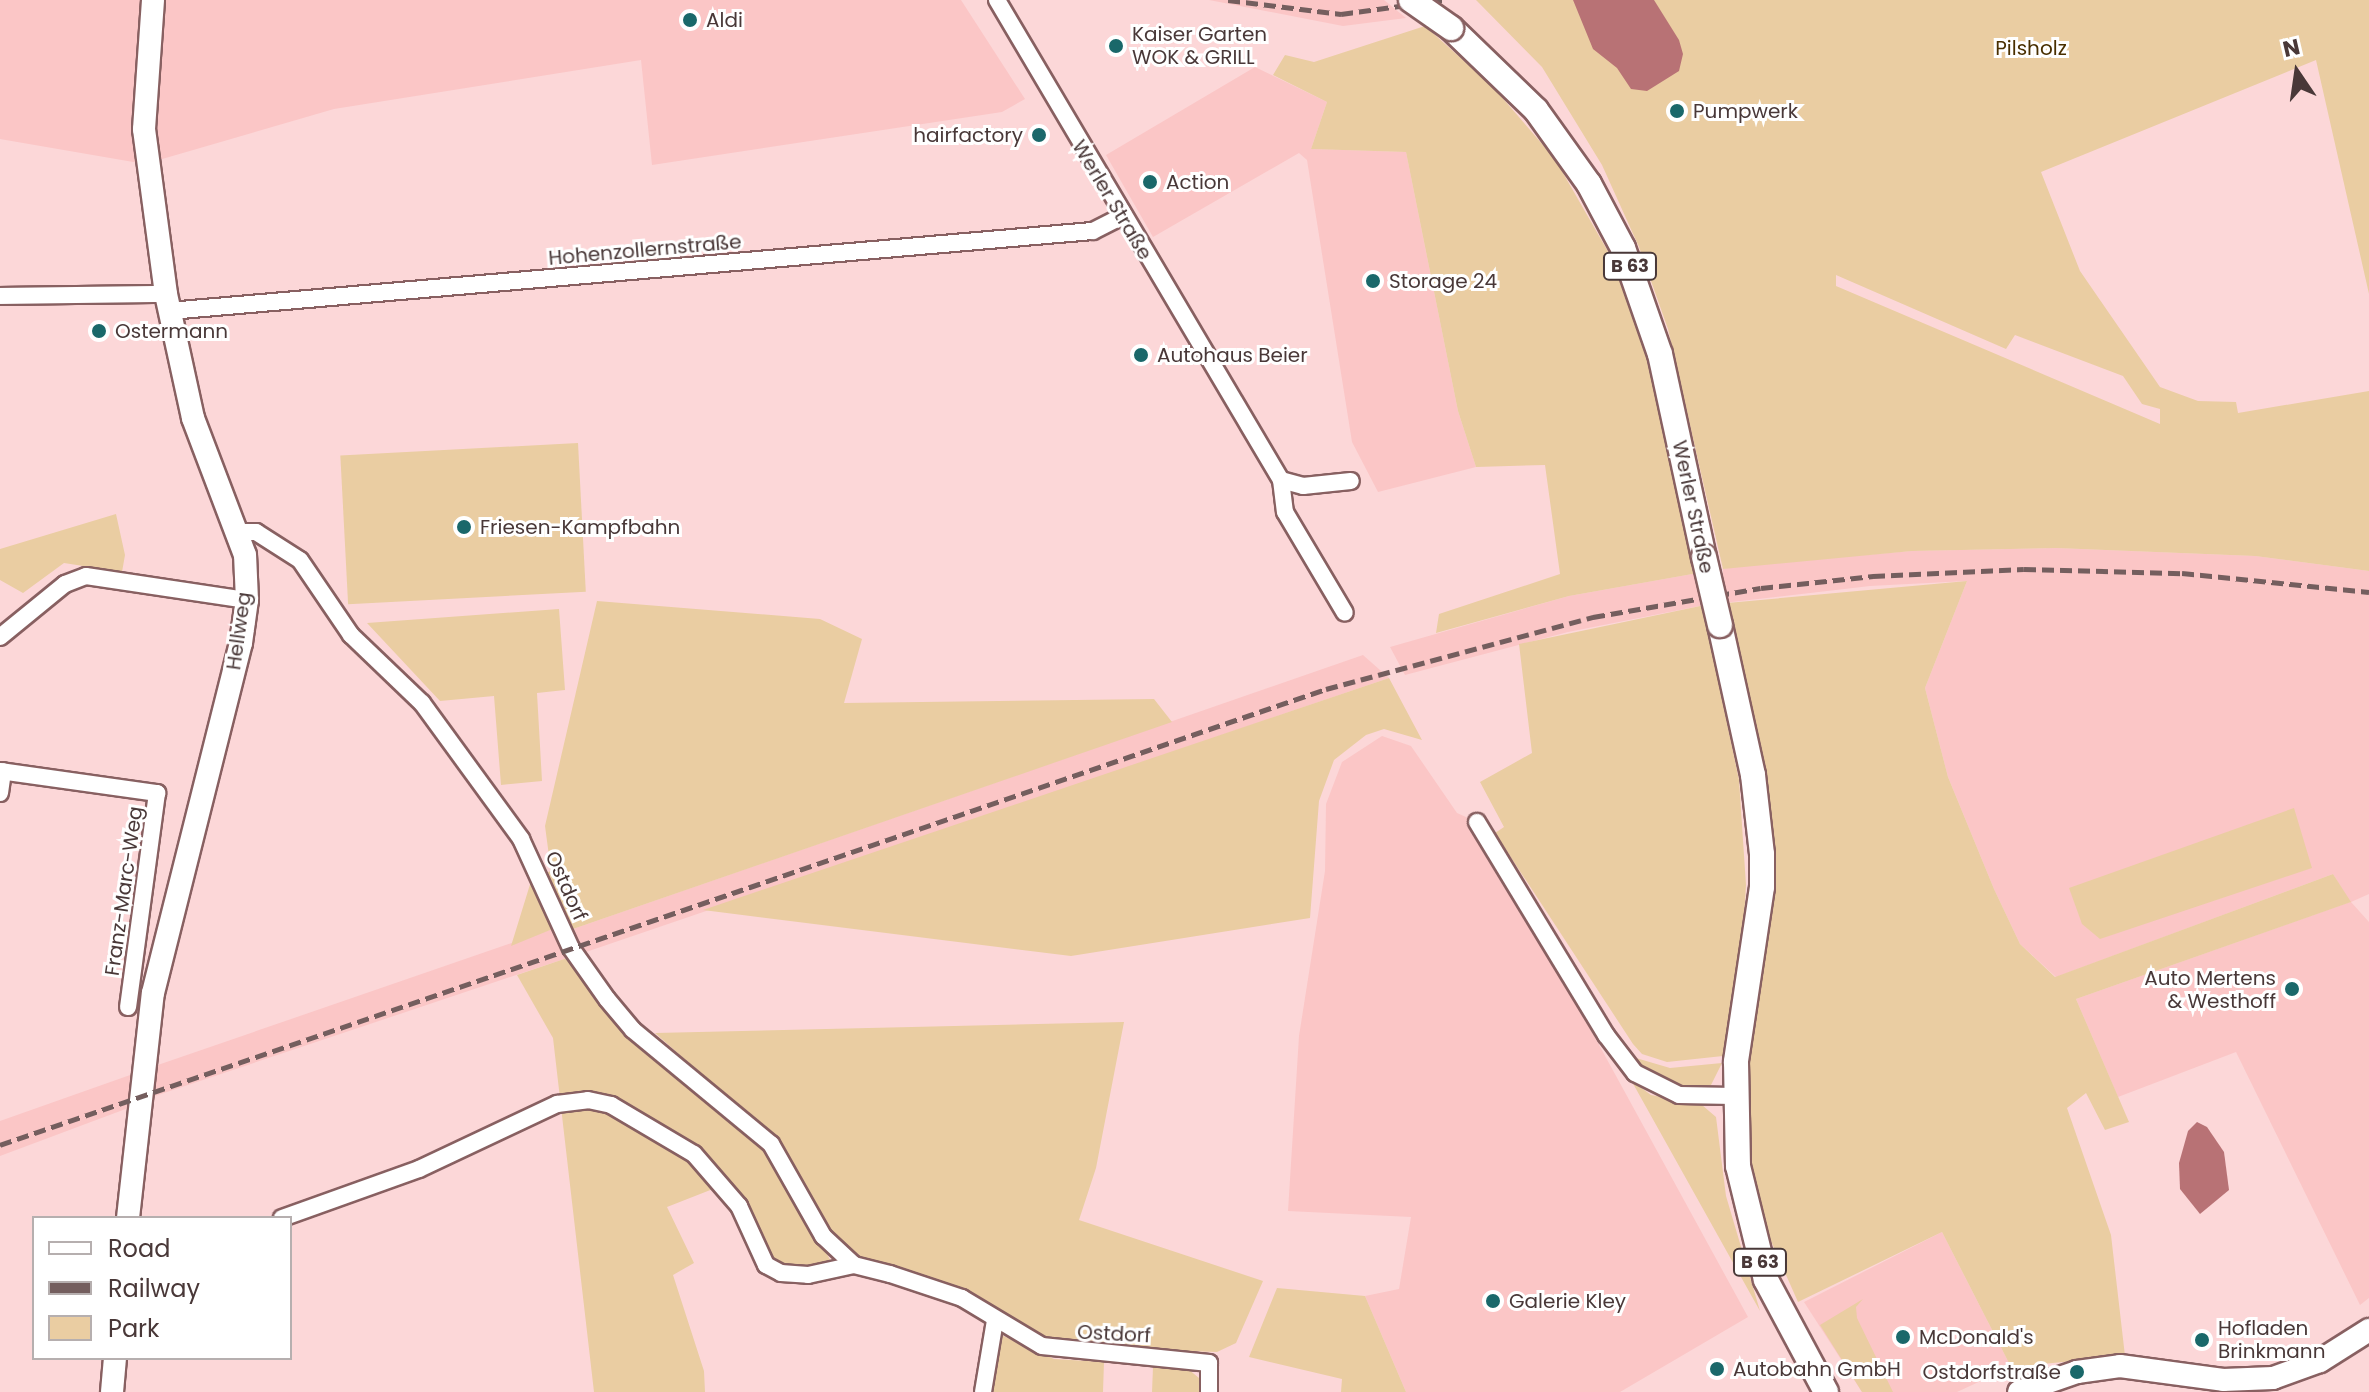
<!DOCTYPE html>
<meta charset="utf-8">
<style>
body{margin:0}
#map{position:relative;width:2369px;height:1392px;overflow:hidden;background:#fcd7d8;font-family:Poppins,sans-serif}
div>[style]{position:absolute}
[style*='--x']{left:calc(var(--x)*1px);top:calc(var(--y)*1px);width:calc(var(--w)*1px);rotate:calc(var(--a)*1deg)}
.built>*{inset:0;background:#fbc6c6}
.green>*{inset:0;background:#eacda2;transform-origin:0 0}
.water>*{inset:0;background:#b87275}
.roads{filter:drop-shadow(2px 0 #886061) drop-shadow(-2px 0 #886061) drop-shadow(0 2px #886061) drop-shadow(0 -2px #886061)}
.street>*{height:16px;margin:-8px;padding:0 8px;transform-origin:8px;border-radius:8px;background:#fff}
.secondary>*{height:22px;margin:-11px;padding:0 11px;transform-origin:11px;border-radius:11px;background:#fff}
.primary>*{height:24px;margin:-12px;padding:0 12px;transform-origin:12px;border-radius:12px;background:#fff}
.rail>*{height:5px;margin-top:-2.5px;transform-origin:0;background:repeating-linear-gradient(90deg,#745e5e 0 12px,transparent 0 18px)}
.bridges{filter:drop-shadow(2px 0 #886061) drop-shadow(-2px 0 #886061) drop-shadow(0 2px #886061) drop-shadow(0 -2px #886061)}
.primary-bridge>*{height:24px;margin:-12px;padding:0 12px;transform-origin:12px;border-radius:12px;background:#fff}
.dots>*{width:22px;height:22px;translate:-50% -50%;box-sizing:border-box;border:4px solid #fff;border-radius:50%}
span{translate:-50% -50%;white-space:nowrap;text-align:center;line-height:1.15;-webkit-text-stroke:6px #fff;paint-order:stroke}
.shield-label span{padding:2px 6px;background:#fff;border:2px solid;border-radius:6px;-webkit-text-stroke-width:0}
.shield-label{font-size:18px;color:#493838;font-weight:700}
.poi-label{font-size:20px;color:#493838}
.left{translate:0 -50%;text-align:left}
.right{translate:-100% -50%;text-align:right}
.park-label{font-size:20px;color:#492f00}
.street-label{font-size:20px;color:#493838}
.legend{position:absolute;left:32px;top:1216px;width:260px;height:144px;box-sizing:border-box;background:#fff;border:2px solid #b6afaf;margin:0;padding:10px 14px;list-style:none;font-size:24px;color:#493838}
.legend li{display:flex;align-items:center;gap:16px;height:40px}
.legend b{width:40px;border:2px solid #b6afaf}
.north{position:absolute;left:2257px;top:32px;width:80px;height:80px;-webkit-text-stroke:6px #fff;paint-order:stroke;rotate:347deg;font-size:22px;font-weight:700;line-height:32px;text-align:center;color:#493838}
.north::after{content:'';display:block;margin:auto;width:28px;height:36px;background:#493838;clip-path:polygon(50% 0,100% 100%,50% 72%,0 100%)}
</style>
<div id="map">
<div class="built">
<i style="clip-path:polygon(0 0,961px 0,1025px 99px,1002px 112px,652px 165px,641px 60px,334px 109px,145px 164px,0 139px)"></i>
<i style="clip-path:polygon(1209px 0,1384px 0,1406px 18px,1343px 26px)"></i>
<i style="clip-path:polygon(1255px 67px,1327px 102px,1311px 149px,1406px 152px,1458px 411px,1476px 467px,1378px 492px,1352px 442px,1307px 160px,1299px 153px,1153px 237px,1106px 155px)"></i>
<i style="clip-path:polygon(2056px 548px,2255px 556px,2369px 571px,2369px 894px,2351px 902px,2369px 922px,2369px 1298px,2360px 1305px,2236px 1052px,2118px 1097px,2076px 999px,2350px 902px,2333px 874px,2056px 977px,2020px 944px,1994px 889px,1948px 777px,1925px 688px,1967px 581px,1870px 586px,1723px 603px,1723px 569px,1741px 565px,1912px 551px)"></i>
<i style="clip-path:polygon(1698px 573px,1705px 605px,1568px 632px,1405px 675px,1390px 647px,1569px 596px)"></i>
<i style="clip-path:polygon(1363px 655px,1389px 678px,583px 953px,573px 929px)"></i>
<i style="clip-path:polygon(1382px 736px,1411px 746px,1457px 813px,1477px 822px,1748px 1317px,1620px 1392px,1406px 1392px,1365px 1296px,1399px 1289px,1411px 1217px,1288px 1211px,1299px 1036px,1325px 871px,1326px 804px,1342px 762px)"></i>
<i style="clip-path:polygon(555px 928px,567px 958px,149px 1098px,152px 1067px)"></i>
<i style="clip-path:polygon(133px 1074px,139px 1104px,0 1156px,0 1121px)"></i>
<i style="clip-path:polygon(1942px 1232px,2011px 1367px,1957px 1392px,1862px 1392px,1804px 1302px)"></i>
</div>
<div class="green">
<i style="clip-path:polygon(evenodd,1476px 0,2369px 0,2369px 294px,2316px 60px,2041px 172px,2080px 271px,2160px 387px,2198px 401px,2236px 402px,2238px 413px,2369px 391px,2369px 571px,2255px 556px,2056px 548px,1912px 551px,1723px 569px,1668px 329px,1639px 247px,1602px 165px,1542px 67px,1476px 0,1836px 275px,2006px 349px,2015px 335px,2123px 376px,2142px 404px,2160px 409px,2160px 424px,1836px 286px,1836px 275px)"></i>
<i style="clip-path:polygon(1425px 26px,1493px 87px,1555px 159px,1610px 255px,1643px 344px,1698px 573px,1569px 596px,1436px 633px,1439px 614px,1560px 574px,1545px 465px,1476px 467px,1458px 411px,1406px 152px,1311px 149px,1327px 102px,1273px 75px,1285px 55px,1314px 62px)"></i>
<i style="left:578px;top:443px;width:149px;height:238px;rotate:87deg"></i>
<i style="clip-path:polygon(116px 514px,125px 555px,122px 572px,64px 563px,23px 593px,0 580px,0 549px)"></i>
<i style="clip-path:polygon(1967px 581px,1925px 688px,1948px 777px,1994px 889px,2020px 944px,2055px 977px,2333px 874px,2351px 902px,2076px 999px,2129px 1122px,2105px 1130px,2086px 1093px,2067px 1108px,2111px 1235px,2125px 1356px,2011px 1367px,1942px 1232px,1798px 1302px,1763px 1223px,1752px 1167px,1748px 1052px,1771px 890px,1724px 620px,1706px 623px,1739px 780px,1746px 885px,1741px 971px,1723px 1056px,1667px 1062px,1642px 1054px,1633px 1044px,1495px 833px,1504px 827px,1480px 782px,1532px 753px,1519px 644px,1705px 605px)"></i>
<i style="clip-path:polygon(597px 601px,820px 619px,862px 639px,844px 703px,1154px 699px,1172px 722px,573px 929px,555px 928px,511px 946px,532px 878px,551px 871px,545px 826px)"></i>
<i style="clip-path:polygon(559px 609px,565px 690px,537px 693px,542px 781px,501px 785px,494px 696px,440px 701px,367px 623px)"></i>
<i style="clip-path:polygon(1389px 678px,1422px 740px,1384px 729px,1366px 735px,1334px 760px,1319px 801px,1310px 918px,1071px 956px,703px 910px)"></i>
<i style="clip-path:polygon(2294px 808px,2312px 868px,2100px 939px,2082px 924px,2069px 888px)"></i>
<i style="clip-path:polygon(567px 958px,636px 1039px,728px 1112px,772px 1155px,833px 1265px,784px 1268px,772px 1261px,727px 1182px,696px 1151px,660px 1125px,613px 1101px,580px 1096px,562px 1102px,611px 1105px,658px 1129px,694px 1154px,718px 1187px,667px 1207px,694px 1263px,673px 1275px,704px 1371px,705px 1392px,594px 1392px,553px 1038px,517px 975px)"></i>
<i style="clip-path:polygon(1124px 1022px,1096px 1168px,1079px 1220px,1263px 1281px,1236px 1343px,1217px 1352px,1072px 1347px,1045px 1341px,856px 1262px,825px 1229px,785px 1148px,655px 1033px)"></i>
<i style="clip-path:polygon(1636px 1058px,1670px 1068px,1722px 1063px,1711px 1085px,1684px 1088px,1644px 1070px)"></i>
<i style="clip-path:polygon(1631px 1080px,1651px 1095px,1702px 1105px,1716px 1117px,1726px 1196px,1760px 1311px)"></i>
<i style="clip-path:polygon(1277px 1288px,1365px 1296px,1406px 1392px,1341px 1392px,1342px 1379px,1249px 1357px)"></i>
<i style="clip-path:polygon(1863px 1299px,1856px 1307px,1857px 1318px,1893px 1392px,1862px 1392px,1820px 1325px)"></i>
<i style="clip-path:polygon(999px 1334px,1054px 1359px,1104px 1362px,1103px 1392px,988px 1392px)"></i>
<i style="clip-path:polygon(1153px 1367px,1188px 1369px,1199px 1378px,1201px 1392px,1152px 1392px)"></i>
</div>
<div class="water">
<i style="clip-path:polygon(1654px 0,1679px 40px,1683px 54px,1679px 71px,1647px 91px,1631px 89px,1617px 68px,1593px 49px,1573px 0)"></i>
<i style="clip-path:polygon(2197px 1122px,2207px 1127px,2224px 1152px,2229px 1190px,2200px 1214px,2180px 1189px,2179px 1163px,2188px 1131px)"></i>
</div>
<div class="roads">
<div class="street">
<i style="--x:997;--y:0;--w:558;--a:59.39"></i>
<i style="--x:1281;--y:480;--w:32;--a:83"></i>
<i style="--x:1285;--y:512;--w:117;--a:59.3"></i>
<i style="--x:0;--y:296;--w:166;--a:-0.7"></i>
<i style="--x:169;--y:311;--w:927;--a:-4.95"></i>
<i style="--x:1093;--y:231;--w:31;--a:-27"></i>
<i style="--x:1281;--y:480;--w:23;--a:15"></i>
<i style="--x:1303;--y:486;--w:48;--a:-5.9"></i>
<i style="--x:238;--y:532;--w:18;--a:0"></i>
<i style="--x:256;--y:532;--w:52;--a:32.5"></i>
<i style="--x:300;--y:560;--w:91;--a:55.8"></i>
<i style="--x:351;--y:635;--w:98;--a:43.8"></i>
<i style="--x:422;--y:703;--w:168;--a:53.9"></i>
<i style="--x:521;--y:839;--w:120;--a:65.4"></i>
<i style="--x:571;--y:948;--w:62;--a:54.8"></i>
<i style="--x:607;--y:999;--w:40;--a:50"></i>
<i style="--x:633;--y:1030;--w:179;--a:39.6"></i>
<i style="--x:771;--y:1144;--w:106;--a:60.5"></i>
<i style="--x:823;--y:1236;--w:42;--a:43.1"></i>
<i style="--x:0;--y:637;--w:84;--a:-39.2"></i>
<i style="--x:65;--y:584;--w:22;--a:-21"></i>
<i style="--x:86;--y:576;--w:163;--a:8.5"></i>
<i style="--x:0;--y:771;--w:159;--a:8"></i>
<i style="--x:157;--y:793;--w:216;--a:97.7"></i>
<i style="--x:0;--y:793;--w:22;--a:-82"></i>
<i style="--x:1477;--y:822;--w:249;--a:58.8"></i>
<i style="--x:1606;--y:1035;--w:48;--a:52.7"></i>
<i style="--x:1635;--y:1073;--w:49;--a:26.6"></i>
<i style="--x:1679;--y:1095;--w:55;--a:1"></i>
<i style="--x:282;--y:1218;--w:145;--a:-19.7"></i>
<i style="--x:419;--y:1169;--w:153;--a:-25.2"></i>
<i style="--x:557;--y:1104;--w:31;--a:-7"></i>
<i style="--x:588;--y:1100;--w:24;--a:12"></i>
<i style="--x:611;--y:1105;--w:96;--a:30.6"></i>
<i style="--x:694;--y:1154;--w:69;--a:49.1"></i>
<i style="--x:739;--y:1206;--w:65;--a:65.4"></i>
<i style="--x:766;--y:1265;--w:17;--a:28"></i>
<i style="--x:781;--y:1273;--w:27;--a:4"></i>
<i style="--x:808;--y:1275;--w:47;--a:-12.3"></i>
<i style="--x:854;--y:1265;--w:37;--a:14"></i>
<i style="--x:890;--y:1274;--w:76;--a:18.4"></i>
<i style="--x:962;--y:1298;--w:93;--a:31"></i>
<i style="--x:1042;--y:1346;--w:168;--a:5.8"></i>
<i style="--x:1209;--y:1363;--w:29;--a:90"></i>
<i style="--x:983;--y:1392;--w:73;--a:-80.5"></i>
</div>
<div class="secondary">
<i style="--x:128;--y:1218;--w:226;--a:-83.7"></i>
<i style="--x:153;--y:993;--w:361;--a:-75.9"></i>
<i style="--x:241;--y:643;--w:43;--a:-82.1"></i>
<i style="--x:247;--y:600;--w:45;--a:-92.5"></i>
<i style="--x:245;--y:555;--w:147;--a:-110.8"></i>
<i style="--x:193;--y:418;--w:127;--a:-102.3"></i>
<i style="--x:166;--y:294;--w:166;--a:-97.6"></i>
<i style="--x:144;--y:129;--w:129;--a:-86"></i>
<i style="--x:112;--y:1392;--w:34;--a:-85"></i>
<i style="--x:2019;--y:1392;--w:61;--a:-19"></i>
<i style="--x:2077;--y:1372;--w:43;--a:-7.9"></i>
<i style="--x:2120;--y:1366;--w:104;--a:7.7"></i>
<i style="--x:2223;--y:1380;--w:50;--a:-2.3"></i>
<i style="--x:2273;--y:1378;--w:50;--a:-19.9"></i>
<i style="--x:2320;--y:1361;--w:58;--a:-32.3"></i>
</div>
<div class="primary">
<i style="--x:1451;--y:28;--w:118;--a:44"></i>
<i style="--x:1536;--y:110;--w:91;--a:54.4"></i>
<i style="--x:1589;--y:184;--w:72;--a:62"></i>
<i style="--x:1623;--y:248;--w:112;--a:70.8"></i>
<i style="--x:1660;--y:354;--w:208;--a:77.8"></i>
<i style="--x:1720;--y:625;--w:154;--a:77.6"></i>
<i style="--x:1753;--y:775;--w:80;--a:83.5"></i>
<i style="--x:1762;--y:854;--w:33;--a:90"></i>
<i style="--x:1762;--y:887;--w:177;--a:98.5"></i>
<i style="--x:1736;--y:1062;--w:104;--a:88.9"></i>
<i style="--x:1738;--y:1166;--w:117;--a:76.2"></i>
<i style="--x:1766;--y:1280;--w:127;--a:61.8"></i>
</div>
</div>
<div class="rail">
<i style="--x:1228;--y:0;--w:114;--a:7.1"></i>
<i style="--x:1341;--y:14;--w:103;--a:-7.8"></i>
<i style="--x:0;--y:1145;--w:1402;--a:-18.98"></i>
<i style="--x:1326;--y:689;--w:277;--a:-15.1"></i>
<i style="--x:1593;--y:617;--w:170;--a:-9.8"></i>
<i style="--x:1761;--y:588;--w:113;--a:-6.1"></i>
<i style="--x:1873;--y:576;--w:151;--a:-2.7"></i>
<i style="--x:2024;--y:569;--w:158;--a:1.5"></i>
<i style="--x:2182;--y:573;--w:188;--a:5.8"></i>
</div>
<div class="bridges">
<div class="primary-bridge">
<i style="--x:1411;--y:0;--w:49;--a:35"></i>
<i style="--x:1704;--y:557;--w:70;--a:76.8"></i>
</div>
</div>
<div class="dots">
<i style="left:690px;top:20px;background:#1a686a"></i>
<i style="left:1116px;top:46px;background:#1a686a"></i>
<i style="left:1677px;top:111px;background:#1a686a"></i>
<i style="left:1039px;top:135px;background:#1a686a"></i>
<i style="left:1150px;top:182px;background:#1a686a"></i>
<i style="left:1373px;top:281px;background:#1a686a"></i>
<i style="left:99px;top:331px;background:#1a686a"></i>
<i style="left:1141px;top:355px;background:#1a686a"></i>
<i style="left:464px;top:527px;background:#1a686a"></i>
<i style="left:2292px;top:989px;background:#1a686a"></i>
<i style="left:1493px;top:1301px;background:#1a686a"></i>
<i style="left:1903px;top:1337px;background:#1a686a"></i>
<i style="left:2202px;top:1340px;background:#1a686a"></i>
<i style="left:1717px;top:1369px;background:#1a686a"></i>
<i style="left:2077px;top:1372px;background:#1a686a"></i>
</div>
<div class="shield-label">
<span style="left:1630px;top:266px">B 63</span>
<span style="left:1760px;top:1262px">B 63</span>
</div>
<div class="poi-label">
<span class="left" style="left:706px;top:20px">Aldi</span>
<span class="left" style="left:1132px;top:46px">Kaiser Garten<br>WOK &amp; GRILL</span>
<span class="left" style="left:1693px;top:111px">Pumpwerk</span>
<span class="right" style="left:1023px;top:135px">hairfactory</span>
<span class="left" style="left:1166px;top:182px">Action</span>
<span class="left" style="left:1389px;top:281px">Storage 24</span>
<span class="left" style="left:115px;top:331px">Ostermann</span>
<span class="left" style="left:1157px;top:355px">Autohaus Beier</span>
<span class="left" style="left:480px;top:527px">Friesen-Kampfbahn</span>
<span class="right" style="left:2276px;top:990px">Auto Mertens<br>&amp; Westhoff</span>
<span class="left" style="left:1509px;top:1301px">Galerie Kley</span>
<span class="left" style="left:2218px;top:1340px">Hofladen<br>Brinkmann</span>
<span class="left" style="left:1919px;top:1337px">McDonald's</span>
<span class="left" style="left:1733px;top:1369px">Autobahn GmbH</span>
<span class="right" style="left:2061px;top:1372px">Ostdorfstraße</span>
</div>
<div class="park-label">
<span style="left:2031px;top:48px">Pilsholz</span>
</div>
<div class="street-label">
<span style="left:1112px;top:200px;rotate:59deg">Werler Straße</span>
<span style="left:645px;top:250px;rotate:-5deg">Hohenzollernstraße</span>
<span style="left:1693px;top:507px;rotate:78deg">Werler Straße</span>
<span style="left:239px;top:631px;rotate:-82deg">Hellweg</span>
<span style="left:566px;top:886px;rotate:66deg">Ostdorf</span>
<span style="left:124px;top:891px;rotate:-82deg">Franz-Marc-Weg</span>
<span style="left:1114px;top:1334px;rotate:3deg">Ostdorf</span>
</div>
<ul class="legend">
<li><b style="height:10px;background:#fff"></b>Road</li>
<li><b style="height:10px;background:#745e5e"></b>Railway</li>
<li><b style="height:22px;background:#eacda2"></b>Park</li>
</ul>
<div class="north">N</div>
</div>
